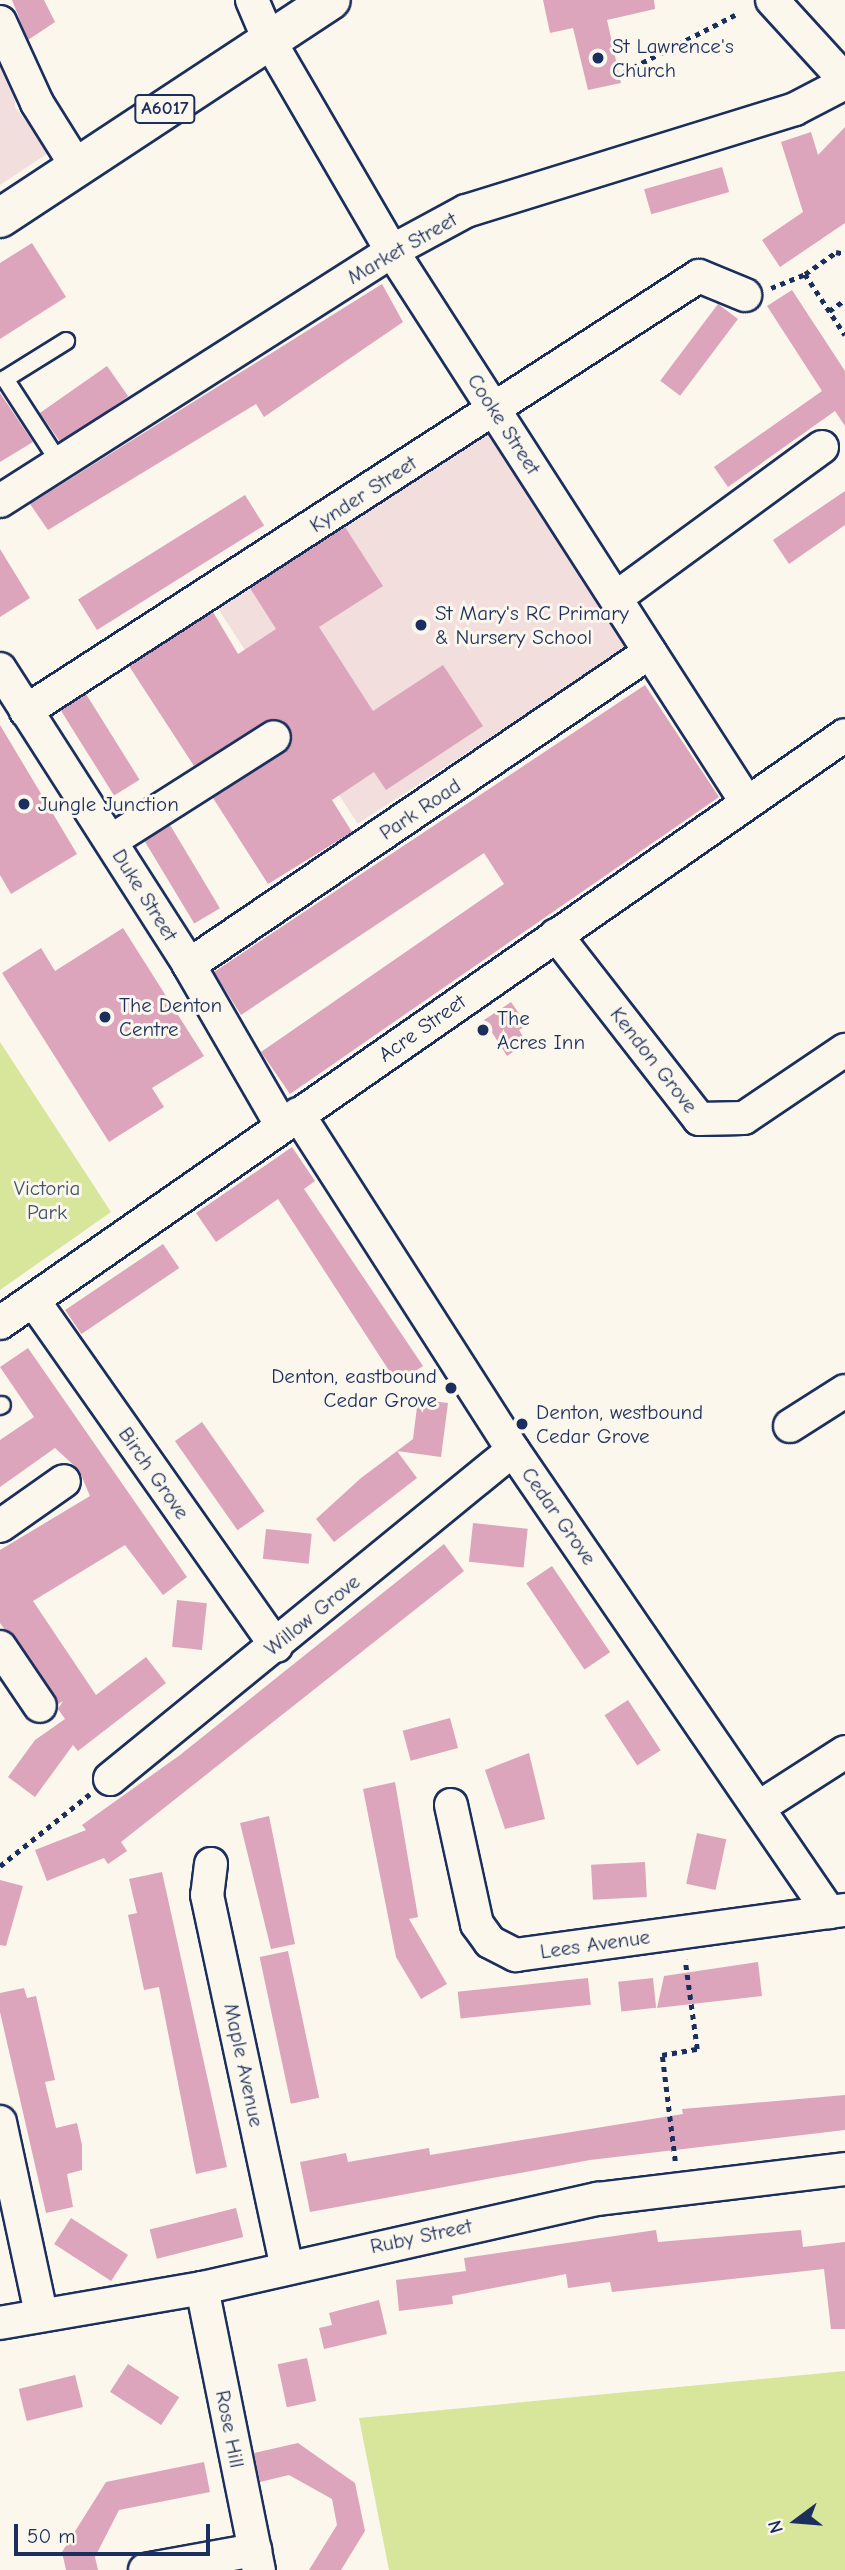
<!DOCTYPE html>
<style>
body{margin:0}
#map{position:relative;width:845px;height:2570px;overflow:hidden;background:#fbf7ec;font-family:"Comic Neue",sans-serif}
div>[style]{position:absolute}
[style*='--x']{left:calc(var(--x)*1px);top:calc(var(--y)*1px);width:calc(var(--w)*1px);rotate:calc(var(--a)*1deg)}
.built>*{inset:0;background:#f2dedd;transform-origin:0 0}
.green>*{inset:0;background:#d7e69a}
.building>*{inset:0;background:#dca5bb;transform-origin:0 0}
.path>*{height:4.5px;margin-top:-2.25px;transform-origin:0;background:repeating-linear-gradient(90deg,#1b2f5e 0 5px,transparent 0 10px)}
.roads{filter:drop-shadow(2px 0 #1b2f5e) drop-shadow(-2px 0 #1b2f5e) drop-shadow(0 2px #1b2f5e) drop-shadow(0 -2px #1b2f5e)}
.service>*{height:16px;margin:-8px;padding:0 8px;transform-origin:8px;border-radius:8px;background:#fbf7ec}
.minor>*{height:32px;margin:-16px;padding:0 16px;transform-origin:16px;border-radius:16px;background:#fbf7ec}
.trunk>*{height:38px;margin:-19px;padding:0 19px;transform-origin:19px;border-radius:19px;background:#fbf7ec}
.dots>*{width:19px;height:19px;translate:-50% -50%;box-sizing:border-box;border:4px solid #fbf7ec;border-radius:50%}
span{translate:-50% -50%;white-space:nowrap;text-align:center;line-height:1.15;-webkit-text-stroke:6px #fbf7ec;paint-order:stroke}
.shield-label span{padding:2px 5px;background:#fbf7ec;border:2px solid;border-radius:5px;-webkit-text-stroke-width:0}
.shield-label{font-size:19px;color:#1b2f5e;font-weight:700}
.poi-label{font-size:21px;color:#1b2f5e}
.left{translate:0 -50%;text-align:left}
.right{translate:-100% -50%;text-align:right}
.street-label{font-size:21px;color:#1b2f5e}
.park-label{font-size:21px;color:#41546a}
.north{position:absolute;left:761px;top:2486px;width:70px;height:70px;-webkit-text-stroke:5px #fbf7ec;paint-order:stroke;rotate:254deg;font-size:19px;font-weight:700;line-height:28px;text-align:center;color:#1b2f5e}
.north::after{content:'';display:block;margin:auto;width:24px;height:32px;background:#1b2f5e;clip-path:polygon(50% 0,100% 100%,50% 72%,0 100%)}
.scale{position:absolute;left:14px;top:2524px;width:196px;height:32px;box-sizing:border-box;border:4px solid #1b2f5e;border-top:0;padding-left:9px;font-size:21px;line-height:24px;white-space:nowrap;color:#1b2f5e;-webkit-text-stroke:5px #fbf7ec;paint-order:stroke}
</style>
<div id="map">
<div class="built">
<i style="clip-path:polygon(0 14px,16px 64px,15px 107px,50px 152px,0 185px)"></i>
<i style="left:484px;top:427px;width:264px;height:322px;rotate:57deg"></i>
</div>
<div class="green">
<i style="clip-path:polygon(0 1042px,111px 1212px,0 1290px)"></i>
<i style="clip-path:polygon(845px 2371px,845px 2570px,389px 2570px,359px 2418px)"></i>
</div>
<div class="building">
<i style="clip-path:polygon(12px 0,44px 0,55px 22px,28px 40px)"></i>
<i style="clip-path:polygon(543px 0,654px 0,655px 9px,607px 20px,621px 83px,588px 90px,573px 28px,550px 33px)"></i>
<i style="clip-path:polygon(845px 127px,845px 223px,780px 267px,762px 240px,803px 212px,781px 142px,811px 132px,818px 155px)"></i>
<i style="left:722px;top:167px;width:26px;height:81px;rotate:74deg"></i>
<i style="clip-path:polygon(32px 243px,66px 297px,0 339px,0 263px)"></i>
<i style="clip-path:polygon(382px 284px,403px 322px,264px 417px,256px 404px,48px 530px,30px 504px)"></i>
<i style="clip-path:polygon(792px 290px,845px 371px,845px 426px,835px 411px,728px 487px,714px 467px,822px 391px,767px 306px)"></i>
<i style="left:718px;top:304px;width:25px;height:96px;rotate:37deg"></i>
<i style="left:107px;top:366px;width:37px;height:82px;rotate:55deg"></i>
<i style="clip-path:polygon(0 393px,33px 442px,0 462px)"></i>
<i style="clip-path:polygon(845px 491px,845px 525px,789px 564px,773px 540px)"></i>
<i style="left:245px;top:495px;width:36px;height:197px;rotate:58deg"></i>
<i style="clip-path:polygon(345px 527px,383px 586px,319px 627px,373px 711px,443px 665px,483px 726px,386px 790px,374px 772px,332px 800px,352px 832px,268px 884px,213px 798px,284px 752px,290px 728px,282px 720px,265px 721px,194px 766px,129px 666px,213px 612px,238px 654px,276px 629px,250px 588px)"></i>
<i style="clip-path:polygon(0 549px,30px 598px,0 617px)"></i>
<i style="clip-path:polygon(645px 685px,719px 797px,290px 1094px,261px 1052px,504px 884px,484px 853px,241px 1015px,214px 972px)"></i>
<i style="left:86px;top:694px;width:101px;height:30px;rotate:58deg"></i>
<i style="clip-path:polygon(0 725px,77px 854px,11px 894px,0 875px)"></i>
<i style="left:170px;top:825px;width:97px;height:30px;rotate:59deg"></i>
<i style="clip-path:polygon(123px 928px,204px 1056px,152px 1088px,164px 1107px,109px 1142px,2px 973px,41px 948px,55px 971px)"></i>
<i style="clip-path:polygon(511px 1002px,527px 1025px,519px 1030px,527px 1043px,507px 1056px,484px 1020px)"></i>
<i style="clip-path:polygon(292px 1147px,315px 1181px,304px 1189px,423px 1366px,397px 1383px,278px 1199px,216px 1242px,196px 1213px)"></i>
<i style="left:163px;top:1244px;width:29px;height:118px;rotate:56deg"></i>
<i style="clip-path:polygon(28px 1348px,187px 1577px,163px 1595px,125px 1545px,33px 1601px,96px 1695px,146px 1657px,166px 1683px,78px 1751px,73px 1745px,35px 1797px,8px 1777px,35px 1740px,65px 1719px,58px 1709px,63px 1701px,58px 1704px,0 1623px,0 1550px,90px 1496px,79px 1470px,55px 1448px,0 1487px,0 1440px,34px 1417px,0 1367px)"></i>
<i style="clip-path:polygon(418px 1399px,448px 1403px,441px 1457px,397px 1451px,417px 1478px,334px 1542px,316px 1519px,361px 1478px,413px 1439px)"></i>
<i style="left:202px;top:1422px;width:109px;height:33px;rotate:55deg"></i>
<i style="left:473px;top:1523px;width:55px;height:39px;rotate:6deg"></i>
<i style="left:266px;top:1529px;width:46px;height:30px;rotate:6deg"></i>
<i style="clip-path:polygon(444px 1544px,464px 1571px,121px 1842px,127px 1851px,108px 1864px,104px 1858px,47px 1881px,35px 1850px,86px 1830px,82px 1825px,180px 1755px)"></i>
<i style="left:552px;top:1566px;width:104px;height:31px;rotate:56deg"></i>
<i style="left:177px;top:1600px;width:30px;height:47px;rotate:6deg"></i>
<i style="left:628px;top:1700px;width:60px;height:28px;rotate:57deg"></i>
<i style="left:450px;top:1718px;width:31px;height:49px;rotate:75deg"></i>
<i style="clip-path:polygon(529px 1753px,545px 1819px,505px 1829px,485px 1770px)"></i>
<i style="clip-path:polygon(395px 1782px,418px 1917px,409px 1919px,447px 1984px,421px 1999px,396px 1957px,363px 1789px)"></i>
<i style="clip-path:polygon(269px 1816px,295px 1944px,271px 1949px,240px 1823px)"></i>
<i style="left:697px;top:1833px;width:30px;height:52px;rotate:12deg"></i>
<i style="left:645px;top:1862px;width:35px;height:54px;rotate:87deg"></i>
<i style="clip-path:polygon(162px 1872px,227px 2167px,196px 2174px,159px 1987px,144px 1990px,128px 1915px,137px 1913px,129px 1879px)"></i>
<i style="clip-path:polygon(0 1880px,23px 1886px,6px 1946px,0 1945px)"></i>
<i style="left:288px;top:1951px;width:150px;height:29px;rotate:78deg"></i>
<i style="clip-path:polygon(758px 1962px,762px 1996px,657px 2008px,664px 1976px)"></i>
<i style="left:588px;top:1978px;width:27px;height:131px;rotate:84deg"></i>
<i style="left:653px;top:1978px;width:30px;height:35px;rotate:84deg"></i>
<i style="clip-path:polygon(24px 1988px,27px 1998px,36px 1996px,55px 2080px,45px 2082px,56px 2128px,77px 2123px,82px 2145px,82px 2170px,67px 2174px,73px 2207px,46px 2213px,0 2012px,0 1993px)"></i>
<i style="clip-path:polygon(845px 2095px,845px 2130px,590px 2160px,310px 2212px,300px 2162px,346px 2153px,348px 2162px,429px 2148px,430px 2155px,683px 2114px,682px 2109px)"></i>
<i style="left:236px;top:2208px;width:30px;height:89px;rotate:76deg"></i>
<i style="left:71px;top:2218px;width:68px;height:31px;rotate:33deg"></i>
<i style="clip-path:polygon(656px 2230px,658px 2242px,801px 2230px,803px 2247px,845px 2242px,845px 2329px,831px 2329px,824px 2269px,612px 2292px,610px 2282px,568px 2288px,566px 2274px,452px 2296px,453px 2304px,399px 2311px,396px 2280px,466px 2271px,464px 2258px)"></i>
<i style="clip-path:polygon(379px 2300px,387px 2334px,324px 2349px,319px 2328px,332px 2325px,329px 2313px)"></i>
<i style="left:307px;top:2358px;width:44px;height:30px;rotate:78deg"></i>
<i style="left:128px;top:2364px;width:61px;height:33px;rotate:33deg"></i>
<i style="left:75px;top:2375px;width:33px;height:58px;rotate:76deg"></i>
<i style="clip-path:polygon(298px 2443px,355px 2483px,365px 2531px,341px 2570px,309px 2570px,337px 2525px,332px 2499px,289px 2475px,260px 2482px,254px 2453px)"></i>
<i style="clip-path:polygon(204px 2462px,210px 2492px,119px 2510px,95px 2557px,98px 2570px,66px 2570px,62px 2552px,106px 2482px)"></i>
</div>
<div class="path">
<i style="--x:624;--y:72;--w:125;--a:-27.2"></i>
<i style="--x:805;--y:274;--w:38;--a:-35"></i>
<i style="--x:836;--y:252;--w:9;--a:13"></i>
<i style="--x:771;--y:288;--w:37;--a:-22"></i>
<i style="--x:805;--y:274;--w:73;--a:56.7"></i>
<i style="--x:829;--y:311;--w:19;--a:-35"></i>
<i style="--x:0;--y:1866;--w:115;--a:-38.7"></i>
<i style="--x:675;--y:2161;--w:107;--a:-97"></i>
<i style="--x:662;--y:2055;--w:36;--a:-10"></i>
<i style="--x:697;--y:2049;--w:90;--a:-97.7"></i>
</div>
<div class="roads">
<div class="service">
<i style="--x:59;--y:462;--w:99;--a:-123"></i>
<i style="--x:5;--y:379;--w:72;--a:-31.9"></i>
<i style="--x:0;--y:1406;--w:2;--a:-27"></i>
</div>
<div class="minor">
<i style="--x:252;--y:0;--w:43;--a:67"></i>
<i style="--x:269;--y:40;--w:244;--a:59.8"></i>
<i style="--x:392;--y:251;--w:656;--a:57.25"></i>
<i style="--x:772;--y:0;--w:108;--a:47.6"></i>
<i style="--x:0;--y:22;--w:89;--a:65.4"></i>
<i style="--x:37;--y:103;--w:75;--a:58"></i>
<i style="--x:0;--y:501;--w:465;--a:-32.5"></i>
<i style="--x:392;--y:251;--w:84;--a:-28.4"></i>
<i style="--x:466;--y:211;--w:344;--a:-17.2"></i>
<i style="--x:795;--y:109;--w:56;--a:-27.5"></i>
<i style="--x:617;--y:597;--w:254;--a:-36.2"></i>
<i style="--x:0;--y:669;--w:351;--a:57.4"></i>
<i style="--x:189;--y:965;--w:186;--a:60"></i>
<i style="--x:26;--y:711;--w:801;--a:-32.88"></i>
<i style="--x:699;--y:276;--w:50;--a:22.4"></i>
<i style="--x:111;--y:841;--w:193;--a:-32.5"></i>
<i style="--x:556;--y:935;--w:233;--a:52.1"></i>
<i style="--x:699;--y:1119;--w:45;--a:-1.3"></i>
<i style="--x:744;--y:1118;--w:122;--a:-34"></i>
<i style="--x:189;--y:965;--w:557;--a:-34.17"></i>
<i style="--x:298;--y:1114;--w:399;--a:57.4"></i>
<i style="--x:513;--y:1450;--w:560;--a:55.63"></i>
<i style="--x:33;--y:1300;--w:423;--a:54.9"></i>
<i style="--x:0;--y:1323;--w:1029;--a:-34.83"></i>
<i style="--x:790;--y:1426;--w:65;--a:-32.5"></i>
<i style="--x:0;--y:1526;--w:78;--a:-35.1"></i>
<i style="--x:0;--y:1647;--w:71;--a:55.9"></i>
<i style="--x:110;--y:1779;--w:520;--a:-39.23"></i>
<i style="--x:451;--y:1805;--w:122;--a:77.7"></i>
<i style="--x:477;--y:1924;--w:22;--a:54"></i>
<i style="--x:490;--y:1942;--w:29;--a:27"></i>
<i style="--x:516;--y:1955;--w:332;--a:-7.8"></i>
<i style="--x:761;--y:1806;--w:100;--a:-32.7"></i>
<i style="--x:211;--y:1864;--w:31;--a:97"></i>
<i style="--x:207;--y:1895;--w:378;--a:77.9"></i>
<i style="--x:0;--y:2122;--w:195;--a:77.9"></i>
<i style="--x:202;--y:2288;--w:288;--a:78.6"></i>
<i style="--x:0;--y:2323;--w:205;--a:-9.8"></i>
<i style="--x:202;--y:2288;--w:406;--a:-12.7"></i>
<i style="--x:598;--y:2199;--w:249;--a:-6.9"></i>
<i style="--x:145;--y:2570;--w:112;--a:-10.3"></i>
</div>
<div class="trunk">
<i style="--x:0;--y:218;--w:396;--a:-33.4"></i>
</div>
</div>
<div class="dots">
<i style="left:598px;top:58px;background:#1b2f5e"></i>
<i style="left:421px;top:625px;background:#1b2f5e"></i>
<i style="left:24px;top:804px;background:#1b2f5e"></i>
<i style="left:105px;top:1017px;background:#1b2f5e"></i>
<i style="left:483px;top:1030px;background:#1b2f5e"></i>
<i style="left:451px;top:1388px;background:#1b2f5e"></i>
<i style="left:522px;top:1424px;background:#1b2f5e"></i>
</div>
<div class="shield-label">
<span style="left:165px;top:109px">A6017</span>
</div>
<div class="poi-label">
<span class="left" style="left:612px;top:58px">St Lawrence's<br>Church</span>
<span class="left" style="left:435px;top:625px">St Mary's RC Primary<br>&amp; Nursery School</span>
<span class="left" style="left:38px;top:804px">Jungle Junction</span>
<span class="left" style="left:119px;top:1017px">The Denton<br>Centre</span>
<span class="left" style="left:497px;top:1030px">The<br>Acres Inn</span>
<span class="right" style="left:437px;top:1388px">Denton, eastbound<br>Cedar Grove</span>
<span class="left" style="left:536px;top:1424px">Denton, westbound<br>Cedar Grove</span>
</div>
<div class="street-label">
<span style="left:402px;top:248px;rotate:-30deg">Market Street</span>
<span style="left:504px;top:424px;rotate:57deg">Cooke Street</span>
<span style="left:363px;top:494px;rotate:-33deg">Kynder Street</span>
<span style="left:420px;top:809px;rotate:-34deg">Park Road</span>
<span style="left:145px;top:895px;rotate:58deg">Duke Street</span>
<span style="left:422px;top:1028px;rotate:-35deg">Acre Street</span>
<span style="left:654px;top:1060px;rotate:52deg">Kendon Grove</span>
<span style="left:154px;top:1473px;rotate:55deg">Birch Grove</span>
<span style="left:559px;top:1516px;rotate:55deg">Cedar Grove</span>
<span style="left:312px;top:1615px;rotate:-39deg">Willow Grove</span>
<span style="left:595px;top:1944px;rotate:-8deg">Lees Avenue</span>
<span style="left:244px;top:2065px;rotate:78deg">Maple Avenue</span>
<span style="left:421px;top:2236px;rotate:-12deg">Ruby Street</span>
<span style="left:230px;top:2429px;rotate:79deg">Rose Hill</span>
</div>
<div class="park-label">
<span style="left:47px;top:1200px">Victoria<br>Park</span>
</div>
<div class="north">N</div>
<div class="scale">50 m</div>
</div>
